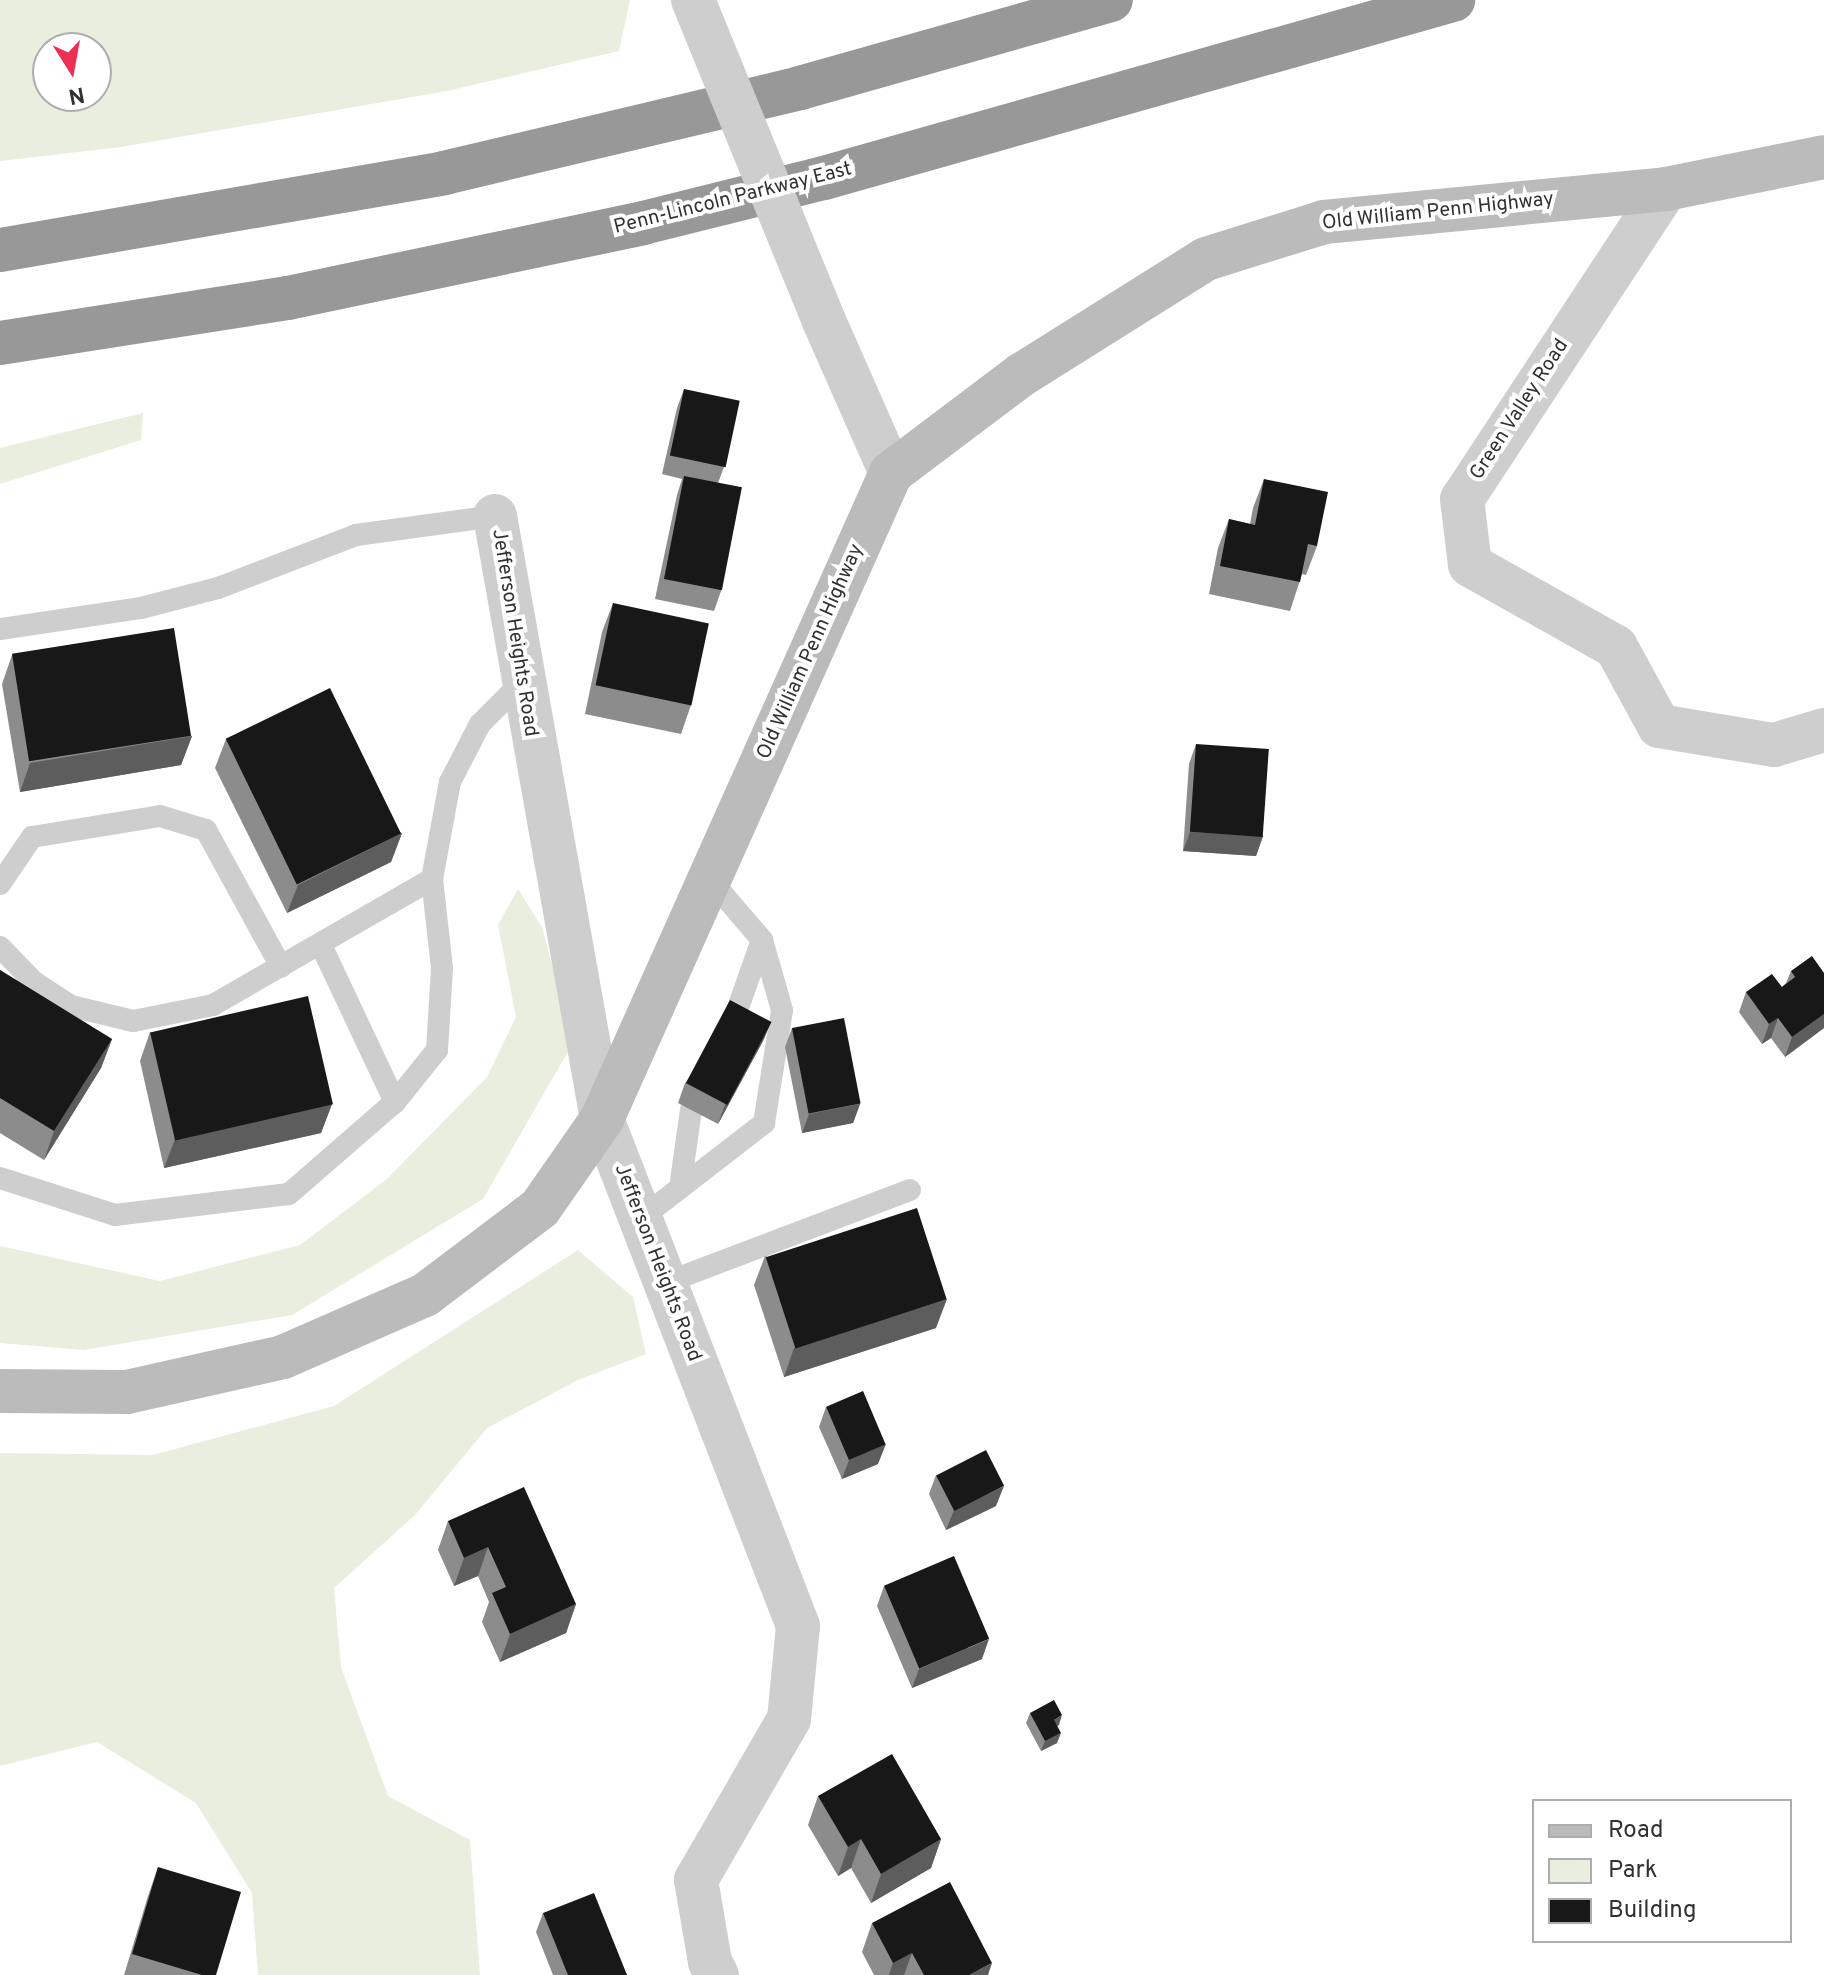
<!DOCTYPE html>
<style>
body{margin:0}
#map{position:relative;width:1824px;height:1975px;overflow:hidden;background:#fff;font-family:Overpass,sans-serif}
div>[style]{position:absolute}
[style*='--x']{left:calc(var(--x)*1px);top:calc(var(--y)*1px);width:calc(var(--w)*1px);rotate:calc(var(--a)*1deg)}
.green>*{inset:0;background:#e9eedf}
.lane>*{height:22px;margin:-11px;padding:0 11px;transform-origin:11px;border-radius:11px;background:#cecece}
.street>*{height:44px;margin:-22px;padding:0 22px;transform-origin:22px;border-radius:22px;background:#cecece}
.secondary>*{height:44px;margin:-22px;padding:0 22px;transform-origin:22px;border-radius:22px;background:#bbb}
.highway>*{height:44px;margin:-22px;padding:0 22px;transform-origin:22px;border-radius:22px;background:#989898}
.street-bridge>*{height:44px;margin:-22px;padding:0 22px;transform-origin:22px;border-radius:22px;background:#cecece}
.wall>*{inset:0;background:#8c8c8c}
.shaded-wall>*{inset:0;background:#5d5d5d}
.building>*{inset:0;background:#181818;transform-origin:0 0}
span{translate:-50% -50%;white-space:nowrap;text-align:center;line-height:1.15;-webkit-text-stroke:8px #fff;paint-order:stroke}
.street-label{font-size:20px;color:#313131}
.legend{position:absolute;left:1532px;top:1799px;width:260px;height:144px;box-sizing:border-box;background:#fff;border:2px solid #adadad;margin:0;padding:10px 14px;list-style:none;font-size:24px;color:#313131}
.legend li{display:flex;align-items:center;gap:16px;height:40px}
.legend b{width:40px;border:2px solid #adadad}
.north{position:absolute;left:32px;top:32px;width:80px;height:80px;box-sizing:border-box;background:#fff;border:2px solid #adadad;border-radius:50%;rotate:169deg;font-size:22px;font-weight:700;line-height:32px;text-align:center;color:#313131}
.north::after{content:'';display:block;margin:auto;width:28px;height:36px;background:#ed2f53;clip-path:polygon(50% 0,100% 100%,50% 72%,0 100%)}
</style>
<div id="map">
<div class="green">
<i style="clip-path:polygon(evenodd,0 0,630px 0,619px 51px,447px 91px,121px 147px,0 161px,0 0,96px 48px,96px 96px,48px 96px,48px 48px,96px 48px)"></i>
<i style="clip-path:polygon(143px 413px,141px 440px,0 484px,0 448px)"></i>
<i style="clip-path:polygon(518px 889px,542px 927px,573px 1043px,483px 1199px,292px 1315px,84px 1350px,0 1343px,0 1246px,160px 1281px,300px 1245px,387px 1179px,487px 1077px,516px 1017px,498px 925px)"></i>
<i style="clip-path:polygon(578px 1250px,633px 1297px,646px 1354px,578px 1380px,487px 1428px,415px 1515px,334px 1588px,341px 1667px,388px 1796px,470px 1840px,480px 1975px,258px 1975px,252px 1893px,196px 1803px,97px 1742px,0 1766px,0 1453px,153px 1455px,334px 1406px)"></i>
</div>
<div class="lane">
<i style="--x:0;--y:629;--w:143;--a:-8.5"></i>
<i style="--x:141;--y:608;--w:80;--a:-14.6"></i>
<i style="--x:218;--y:588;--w:148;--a:-21"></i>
<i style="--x:356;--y:535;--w:140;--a:-7.8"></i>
<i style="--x:0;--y:884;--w:57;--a:-55.8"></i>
<i style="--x:32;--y:837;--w:130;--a:-9.3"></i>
<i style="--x:160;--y:816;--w:48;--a:16.9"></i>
<i style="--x:206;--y:830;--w:156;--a:61.3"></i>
<i style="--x:321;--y:945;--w:174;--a:64.8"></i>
<i style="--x:0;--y:947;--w:49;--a:45.8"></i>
<i style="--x:34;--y:982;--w:44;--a:33"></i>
<i style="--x:71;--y:1006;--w:64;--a:13.6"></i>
<i style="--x:133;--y:1021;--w:82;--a:-11.3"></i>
<i style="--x:213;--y:1005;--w:253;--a:-29.9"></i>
<i style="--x:732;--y:1025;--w:90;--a:-70.6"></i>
<i style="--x:0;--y:1178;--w:121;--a:17.8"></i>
<i style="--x:115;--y:1215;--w:175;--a:-6.9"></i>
<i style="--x:289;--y:1194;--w:140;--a:-41"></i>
<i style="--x:395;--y:1102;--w:67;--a:-51.1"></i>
<i style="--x:437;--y:1050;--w:82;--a:-86.5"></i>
<i style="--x:442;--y:968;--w:90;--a:-96.4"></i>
<i style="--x:432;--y:879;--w:99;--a:-79.5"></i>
<i style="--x:450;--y:782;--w:65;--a:-62.7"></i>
<i style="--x:480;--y:724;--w:58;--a:-45"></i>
<i style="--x:680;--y:1188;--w:79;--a:-82"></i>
<i style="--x:640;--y:1219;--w:157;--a:-37.7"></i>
<i style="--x:764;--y:1123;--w:114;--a:-80.9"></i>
<i style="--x:782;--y:1010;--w:73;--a:-105.9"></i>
<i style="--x:762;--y:940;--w:82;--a:-130.5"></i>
<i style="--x:665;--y:1283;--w:262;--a:-20.8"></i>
</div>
<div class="street">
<i style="--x:1666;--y:189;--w:371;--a:123.3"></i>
<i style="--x:1462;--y:499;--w:66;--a:83.1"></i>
<i style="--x:1470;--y:565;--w:167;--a:29.3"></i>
<i style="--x:1616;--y:647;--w:90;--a:61.4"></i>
<i style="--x:1659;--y:726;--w:117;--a:9.4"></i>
<i style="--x:1774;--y:745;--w:52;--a:-16.7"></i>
<i style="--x:824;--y:321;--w:166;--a:66.2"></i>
<i style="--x:495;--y:516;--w:612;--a:79.94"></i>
<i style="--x:602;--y:1119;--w:544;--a:68.86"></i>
<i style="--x:798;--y:1626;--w:93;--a:95.5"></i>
<i style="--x:789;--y:1719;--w:186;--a:120"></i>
<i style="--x:696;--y:1880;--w:83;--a:80.3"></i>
<i style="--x:710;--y:1962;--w:15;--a:62"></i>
</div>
<div class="secondary">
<i style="--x:0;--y:1391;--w:127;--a:0.5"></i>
<i style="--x:127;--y:1392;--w:160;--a:-12.6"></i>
<i style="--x:283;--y:1357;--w:155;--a:-23.6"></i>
<i style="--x:425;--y:1295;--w:144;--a:-37.1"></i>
<i style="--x:540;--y:1208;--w:108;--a:-55.1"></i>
<i style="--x:602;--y:1119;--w:708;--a:-65.9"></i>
<i style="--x:891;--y:473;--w:163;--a:-37"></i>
<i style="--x:1021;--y:375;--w:218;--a:-32.1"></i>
<i style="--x:1206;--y:259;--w:124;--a:-17.4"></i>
<i style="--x:1324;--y:222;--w:344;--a:-5.5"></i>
<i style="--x:1666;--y:189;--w:161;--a:-11.4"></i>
</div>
<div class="highway">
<i style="--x:0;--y:250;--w:451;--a:-9.8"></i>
<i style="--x:444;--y:173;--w:366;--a:-13.4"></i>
<i style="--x:800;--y:88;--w:323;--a:-15.8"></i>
<i style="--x:0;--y:343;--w:291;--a:-8.9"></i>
<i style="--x:288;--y:298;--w:363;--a:-11.9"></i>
<i style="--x:643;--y:223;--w:187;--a:-14"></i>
<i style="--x:824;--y:178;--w:654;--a:-15.8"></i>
</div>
<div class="street-bridge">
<i style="--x:693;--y:0;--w:347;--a:67.8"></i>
</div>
<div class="wall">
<i style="clip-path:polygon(684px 389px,724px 467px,718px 483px,721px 591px,714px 611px,655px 599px,677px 495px,682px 479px,662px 474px,677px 408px)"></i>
<i style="clip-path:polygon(1264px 479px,1317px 546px,1306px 575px,1302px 574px,1290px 611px,1209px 594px,1218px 548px,1229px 519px,1250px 524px,1253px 508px)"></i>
<i style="clip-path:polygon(613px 603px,691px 705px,681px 734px,585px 714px,602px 632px)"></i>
<i style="clip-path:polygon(12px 655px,192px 736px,181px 765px,20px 792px,2px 684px)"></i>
<i style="clip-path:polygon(226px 739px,402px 833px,391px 862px,287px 913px,215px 768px)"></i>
<i style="clip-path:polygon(1196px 744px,1263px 836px,1256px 856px,1183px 851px,1189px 764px)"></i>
<i style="clip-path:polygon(0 970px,112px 1039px,101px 1068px,44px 1160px,0 1133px)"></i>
<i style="clip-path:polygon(1791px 971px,1824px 973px,1824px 1028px,1785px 1057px,1771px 1038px,1762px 1044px,1739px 1012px,1746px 992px,1782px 987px,1786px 983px)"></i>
<i style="clip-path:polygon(771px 1022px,763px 1041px,718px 1124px,678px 1103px,685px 1083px)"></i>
<i style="clip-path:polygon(792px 1028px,860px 1104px,853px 1123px,802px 1133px,785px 1047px)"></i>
<i style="clip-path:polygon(150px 1032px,332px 1104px,321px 1133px,164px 1168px,140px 1061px)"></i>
<i style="clip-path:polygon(765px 1256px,936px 1328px,784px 1377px,754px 1285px)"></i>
<i style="clip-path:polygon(826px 1407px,878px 1464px,842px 1479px,819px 1427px)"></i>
<i style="clip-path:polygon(936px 1475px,996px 1506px,946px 1530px,929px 1494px)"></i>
<i style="clip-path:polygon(448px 1521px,576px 1604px,566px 1633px,500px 1662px,482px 1622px,489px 1602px,478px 1576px,454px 1586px,438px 1550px)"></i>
<i style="clip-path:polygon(884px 1586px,982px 1659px,912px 1688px,877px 1606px)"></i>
<i style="clip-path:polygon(1030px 1713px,1059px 1725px,1057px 1726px,1057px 1743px,1041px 1751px,1026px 1723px)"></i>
<i style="clip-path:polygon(818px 1796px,941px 1839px,931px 1868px,871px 1903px,851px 1868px,838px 1876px,808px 1825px)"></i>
<i style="clip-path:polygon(158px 1867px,216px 1975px,124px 1975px,148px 1896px)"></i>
<i style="clip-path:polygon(543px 1913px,627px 1975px,553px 1975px,536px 1932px)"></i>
<i style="clip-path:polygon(872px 1923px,988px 1975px,874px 1975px,862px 1952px)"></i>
</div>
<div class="shaded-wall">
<i style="clip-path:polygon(192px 736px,181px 765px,20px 792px,30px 763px)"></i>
<i style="clip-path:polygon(1190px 832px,1263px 836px,1256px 856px,1183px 851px)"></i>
<i style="clip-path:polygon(402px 833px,391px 862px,287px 913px,298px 885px)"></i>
<i style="clip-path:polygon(1824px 1014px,1824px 1028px,1785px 1057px,1792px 1037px)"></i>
<i style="clip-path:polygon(1778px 1018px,1771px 1038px,1762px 1044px,1769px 1024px)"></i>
<i style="clip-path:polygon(771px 1022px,763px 1041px,718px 1124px,725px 1105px)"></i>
<i style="clip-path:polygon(112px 1039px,101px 1068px,44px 1160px,54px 1131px)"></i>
<i style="clip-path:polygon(332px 1104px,321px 1133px,164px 1168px,175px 1139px)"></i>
<i style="clip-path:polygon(860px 1104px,853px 1123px,802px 1133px,809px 1114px)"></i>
<i style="clip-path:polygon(947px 1299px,936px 1328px,784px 1377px,794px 1348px)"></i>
<i style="clip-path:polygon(886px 1444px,878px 1464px,842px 1479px,849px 1460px)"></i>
<i style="clip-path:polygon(1004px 1486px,996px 1506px,946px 1530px,954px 1510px)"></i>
<i style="clip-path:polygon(488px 1547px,478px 1576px,454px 1586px,464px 1558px)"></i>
<i style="clip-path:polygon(576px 1604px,566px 1633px,500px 1662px,510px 1634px)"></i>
<i style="clip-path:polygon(989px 1639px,982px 1659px,912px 1688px,919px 1669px)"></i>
<i style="clip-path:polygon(1062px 1715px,1059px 1725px,1050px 1730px,1054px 1720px)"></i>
<i style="clip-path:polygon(1061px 1733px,1057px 1743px,1041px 1751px,1045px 1741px)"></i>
<i style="clip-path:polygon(861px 1839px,851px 1868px,838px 1876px,848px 1847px)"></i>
<i style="clip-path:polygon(941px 1839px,931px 1868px,871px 1903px,881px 1874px)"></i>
<i style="clip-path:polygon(912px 1953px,904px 1975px,889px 1975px,893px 1963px)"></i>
<i style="clip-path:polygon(992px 1963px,988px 1975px,969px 1975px)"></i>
</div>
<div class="building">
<i style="left:684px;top:389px;width:57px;height:68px;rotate:12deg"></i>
<i style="left:684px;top:476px;width:59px;height:105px;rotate:11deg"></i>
<i style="clip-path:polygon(1264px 479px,1328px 492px,1317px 546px,1308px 544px,1300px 582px,1220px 566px,1229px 519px,1255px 525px)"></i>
<i style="left:613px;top:603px;width:98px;height:84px;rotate:12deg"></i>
<i style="left:174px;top:628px;width:109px;height:164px;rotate:81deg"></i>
<i style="left:330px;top:688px;width:162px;height:116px;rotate:64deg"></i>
<i style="left:1196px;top:744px;width:73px;height:88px;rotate:4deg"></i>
<i style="clip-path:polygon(1812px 956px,1824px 973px,1824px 1014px,1792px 1037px,1778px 1018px,1769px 1024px,1746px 992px,1772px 974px,1782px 987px,1795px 977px,1791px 971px)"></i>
<i style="clip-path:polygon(0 970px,112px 1039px,54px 1131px,0 1098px)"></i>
<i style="left:308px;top:996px;width:111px;height:162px;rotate:77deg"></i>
<i style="left:730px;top:1000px;width:47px;height:94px;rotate:28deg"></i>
<i style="left:844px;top:1018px;width:87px;height:53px;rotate:79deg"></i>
<i style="left:917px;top:1208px;width:96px;height:159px;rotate:72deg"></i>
<i style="left:863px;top:1391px;width:58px;height:40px;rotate:67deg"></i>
<i style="left:986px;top:1450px;width:40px;height:56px;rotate:63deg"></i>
<i style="clip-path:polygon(524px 1487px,576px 1604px,510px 1634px,492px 1593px,506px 1587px,488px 1547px,464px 1558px,448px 1521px)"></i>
<i style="left:954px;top:1556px;width:90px;height:76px;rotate:67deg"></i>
<i style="clip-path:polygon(1054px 1700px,1062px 1715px,1054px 1720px,1061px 1733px,1045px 1741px,1030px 1713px)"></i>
<i style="clip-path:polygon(892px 1754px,941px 1839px,881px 1874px,861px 1839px,848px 1847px,818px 1796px)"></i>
<i style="clip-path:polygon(158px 1867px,241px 1892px,216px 1975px,202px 1975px,132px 1954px)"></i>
<i style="clip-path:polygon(950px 1882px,992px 1963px,969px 1975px,924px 1975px,912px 1953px,893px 1963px,872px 1923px)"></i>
<i style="clip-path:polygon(594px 1893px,627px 1975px,568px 1975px,543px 1913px)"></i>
</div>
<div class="street-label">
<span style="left:733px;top:199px;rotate:-14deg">Penn-Lincoln Parkway East</span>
<span style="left:1438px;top:212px;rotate:-6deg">Old William Penn Highway</span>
<span style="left:1520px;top:410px;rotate:-57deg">Green Valley Road</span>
<span style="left:514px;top:633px;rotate:81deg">Jefferson Heights Road</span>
<span style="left:811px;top:652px;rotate:-66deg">Old William Penn Highway</span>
<span style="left:657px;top:1263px;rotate:69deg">Jefferson Heights Road</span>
</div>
<ul class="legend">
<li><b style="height:10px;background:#bbb"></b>Road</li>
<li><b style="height:22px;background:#e9eedf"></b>Park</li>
<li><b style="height:22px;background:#181818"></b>Building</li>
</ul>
<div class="north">N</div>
</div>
